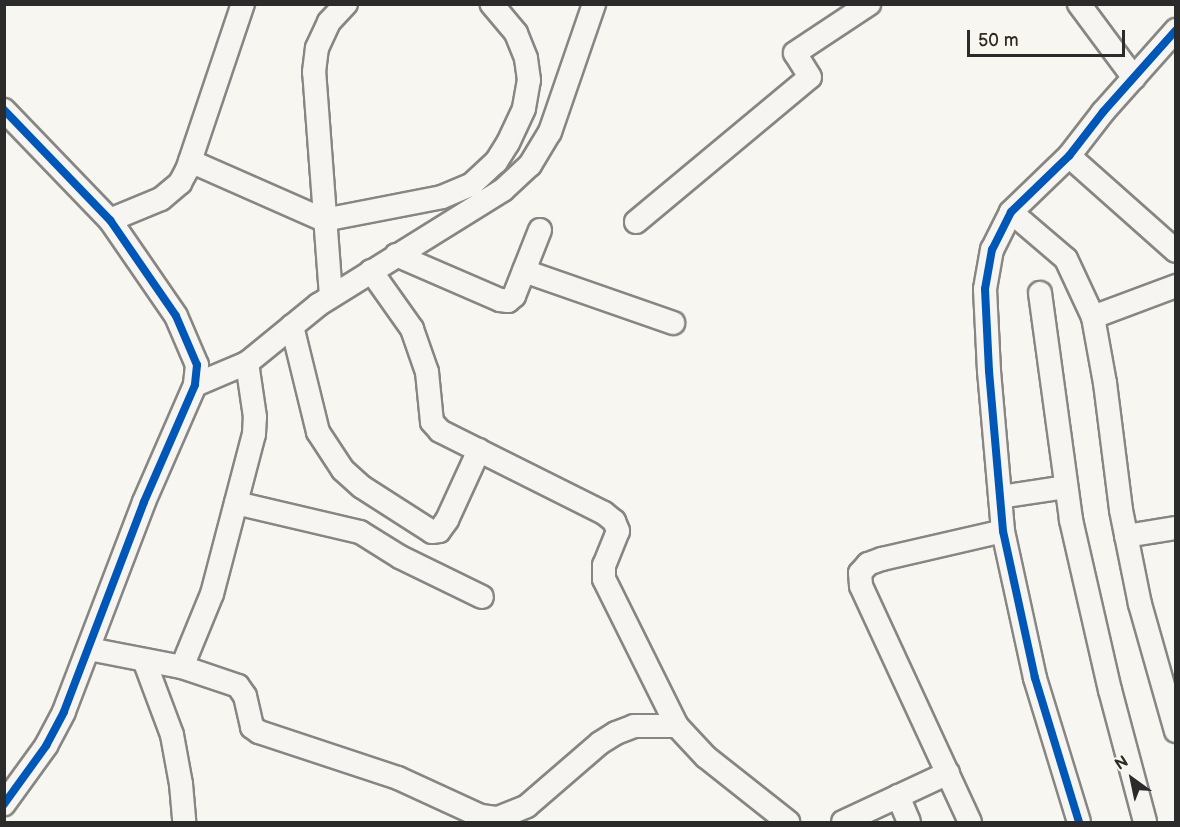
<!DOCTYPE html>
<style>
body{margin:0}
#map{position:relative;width:1180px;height:827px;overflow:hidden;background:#f8f6f0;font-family:"Balsamiq Sans",sans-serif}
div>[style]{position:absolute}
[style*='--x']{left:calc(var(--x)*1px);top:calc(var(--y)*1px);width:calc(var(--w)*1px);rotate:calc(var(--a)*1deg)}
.roads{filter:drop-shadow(2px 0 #878684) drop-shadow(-2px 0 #878684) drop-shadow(0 2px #878684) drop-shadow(0 -2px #878684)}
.street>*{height:22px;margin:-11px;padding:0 11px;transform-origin:11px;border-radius:11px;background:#f6f5f1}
.cycleway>*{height:8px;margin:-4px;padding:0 4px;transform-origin:4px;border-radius:4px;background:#0057b8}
span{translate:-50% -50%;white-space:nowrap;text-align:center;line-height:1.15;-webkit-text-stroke:4.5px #fbf7ec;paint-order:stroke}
.frame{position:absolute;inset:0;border:6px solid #2b2b2b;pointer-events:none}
.north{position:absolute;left:1102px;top:749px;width:60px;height:60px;-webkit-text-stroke:4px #fbf7ec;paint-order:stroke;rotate:327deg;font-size:16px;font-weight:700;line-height:24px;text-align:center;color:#2b2b2b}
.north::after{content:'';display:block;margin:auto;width:21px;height:27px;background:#2b2b2b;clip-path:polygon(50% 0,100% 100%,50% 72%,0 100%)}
.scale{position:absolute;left:967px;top:30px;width:158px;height:27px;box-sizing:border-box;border:3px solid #2b2b2b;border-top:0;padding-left:8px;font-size:18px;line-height:21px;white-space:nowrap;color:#2b2b2b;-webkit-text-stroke:4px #fbf7ec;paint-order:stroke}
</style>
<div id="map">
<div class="roads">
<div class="street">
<i style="--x:1079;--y:4;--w:92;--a:53.4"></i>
<i style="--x:4;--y:110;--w:153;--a:46.1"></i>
<i style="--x:110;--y:220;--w:116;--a:55.5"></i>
<i style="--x:176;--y:316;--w:53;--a:66.8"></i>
<i style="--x:197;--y:365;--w:20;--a:96"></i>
<i style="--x:195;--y:385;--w:128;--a:113.6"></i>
<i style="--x:144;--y:502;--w:225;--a:110.9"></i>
<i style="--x:64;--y:712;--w:38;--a:118"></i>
<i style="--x:46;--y:746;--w:72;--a:125.9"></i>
<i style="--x:1069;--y:156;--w:143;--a:41.6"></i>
<i style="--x:190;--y:161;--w:146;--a:23.8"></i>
<i style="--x:324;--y:220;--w:120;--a:-11"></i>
<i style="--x:442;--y:197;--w:33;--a:-23"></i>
<i style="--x:472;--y:184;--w:33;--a:-43"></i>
<i style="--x:496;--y:162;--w:22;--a:-58"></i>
<i style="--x:508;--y:143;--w:38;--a:-65"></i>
<i style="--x:524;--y:108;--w:28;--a:-80"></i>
<i style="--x:529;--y:80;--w:22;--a:-98"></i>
<i style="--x:526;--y:58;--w:27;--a:-112"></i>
<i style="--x:516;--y:33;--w:38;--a:-130"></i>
<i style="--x:1011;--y:212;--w:72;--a:40.5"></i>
<i style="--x:1066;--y:259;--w:64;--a:65"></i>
<i style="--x:1093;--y:317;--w:67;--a:79.7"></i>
<i style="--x:1105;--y:383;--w:128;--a:82.8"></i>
<i style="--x:1121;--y:510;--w:96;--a:78.6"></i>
<i style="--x:1140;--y:604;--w:132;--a:74.2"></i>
<i style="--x:110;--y:220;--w:55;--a:-22.4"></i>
<i style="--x:161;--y:199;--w:25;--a:-40"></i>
<i style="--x:180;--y:183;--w:15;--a:-62"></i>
<i style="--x:187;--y:170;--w:175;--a:-71.4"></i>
<i style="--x:636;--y:222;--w:226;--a:-39.8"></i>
<i style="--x:810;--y:77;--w:28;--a:-122"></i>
<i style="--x:795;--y:53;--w:89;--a:-33.5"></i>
<i style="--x:396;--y:255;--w:113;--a:23.4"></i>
<i style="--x:500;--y:300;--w:8;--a:7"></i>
<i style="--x:508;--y:301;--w:8;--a:-40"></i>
<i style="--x:514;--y:296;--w:71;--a:-68.5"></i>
<i style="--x:371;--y:271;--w:71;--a:54.7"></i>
<i style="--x:412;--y:329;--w:46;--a:70.8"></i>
<i style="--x:427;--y:372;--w:50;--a:84.3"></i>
<i style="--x:432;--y:422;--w:12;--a:48"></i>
<i style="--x:440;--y:431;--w:183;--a:26.6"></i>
<i style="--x:604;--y:513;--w:13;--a:39"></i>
<i style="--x:614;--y:521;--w:11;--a:68"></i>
<i style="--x:618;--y:531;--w:37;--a:112"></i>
<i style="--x:604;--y:565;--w:14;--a:90"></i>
<i style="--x:604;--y:579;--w:164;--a:63.6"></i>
<i style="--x:677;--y:726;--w:42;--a:46.9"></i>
<i style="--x:706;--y:757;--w:105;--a:38.4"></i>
<i style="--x:524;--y:271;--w:158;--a:19.2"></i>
<i style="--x:1040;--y:293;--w:229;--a:82.2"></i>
<i style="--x:1071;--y:520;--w:174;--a:77.1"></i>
<i style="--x:1110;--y:690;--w:137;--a:75.1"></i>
<i style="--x:331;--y:296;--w:225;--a:-94.3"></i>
<i style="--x:314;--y:72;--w:24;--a:-83"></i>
<i style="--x:317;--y:48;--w:29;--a:-65"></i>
<i style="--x:329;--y:22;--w:25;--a:-47"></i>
<i style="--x:1093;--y:317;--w:89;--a:-20.5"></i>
<i style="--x:292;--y:326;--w:109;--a:76.2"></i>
<i style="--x:318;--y:432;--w:45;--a:56.7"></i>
<i style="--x:343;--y:470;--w:25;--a:42"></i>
<i style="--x:362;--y:487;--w:83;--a:32.7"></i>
<i style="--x:432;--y:532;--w:7;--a:-8"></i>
<i style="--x:439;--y:531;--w:14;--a:-54"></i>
<i style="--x:447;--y:520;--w:77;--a:-65.4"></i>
<i style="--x:195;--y:385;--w:56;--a:-22.9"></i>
<i style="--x:247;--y:363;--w:92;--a:-39.2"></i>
<i style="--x:318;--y:305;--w:218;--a:-31.9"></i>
<i style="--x:503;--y:190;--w:37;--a:-43"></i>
<i style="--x:530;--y:165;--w:39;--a:-59"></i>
<i style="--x:550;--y:132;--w:135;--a:-71"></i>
<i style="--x:1000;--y:497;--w:66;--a:-8.7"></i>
<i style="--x:236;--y:503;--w:127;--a:13.2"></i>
<i style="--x:360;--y:532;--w:47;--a:32"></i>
<i style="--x:400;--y:557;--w:91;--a:26"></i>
<i style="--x:1126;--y:536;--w:51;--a:-9.1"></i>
<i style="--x:89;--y:649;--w:95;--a:11"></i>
<i style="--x:182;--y:667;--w:59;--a:18.7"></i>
<i style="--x:238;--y:686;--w:12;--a:55"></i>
<i style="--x:245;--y:696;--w:32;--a:77"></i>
<i style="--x:252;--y:727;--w:9;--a:36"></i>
<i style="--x:259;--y:732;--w:146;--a:18.3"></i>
<i style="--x:398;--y:778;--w:91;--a:24.6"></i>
<i style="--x:481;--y:816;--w:17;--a:7"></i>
<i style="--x:498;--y:818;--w:31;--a:-22"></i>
<i style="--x:527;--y:806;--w:96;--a:-40.8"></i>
<i style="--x:600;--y:743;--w:19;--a:-32"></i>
<i style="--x:616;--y:733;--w:19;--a:-21"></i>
<i style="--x:634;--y:726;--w:43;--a:0"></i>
<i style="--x:144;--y:660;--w:80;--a:69.5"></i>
<i style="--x:172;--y:735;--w:50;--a:79.6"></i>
<i style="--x:181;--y:784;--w:38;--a:85"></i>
<i style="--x:182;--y:667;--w:79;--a:-67.7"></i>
<i style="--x:212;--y:594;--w:165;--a:-75.3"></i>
<i style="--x:254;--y:434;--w:17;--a:-87"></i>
<i style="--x:255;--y:417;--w:55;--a:-98.4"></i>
<i style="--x:898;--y:796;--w:28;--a:67"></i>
<i style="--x:843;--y:822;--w:116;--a:-25"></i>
<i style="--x:970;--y:822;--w:260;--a:-114.8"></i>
<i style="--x:861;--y:586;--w:13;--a:-94"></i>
<i style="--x:860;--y:573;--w:12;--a:-48"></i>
<i style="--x:868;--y:564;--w:15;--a:-20"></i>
<i style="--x:882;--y:559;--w:124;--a:-13"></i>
<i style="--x:1079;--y:822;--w:151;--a:-107"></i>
<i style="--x:1035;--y:678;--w:150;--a:-102.3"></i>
<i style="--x:1003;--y:531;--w:161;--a:-95"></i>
<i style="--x:989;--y:371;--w:82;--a:-92.8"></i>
<i style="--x:985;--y:289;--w:40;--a:-80"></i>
<i style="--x:992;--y:250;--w:42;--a:-63.4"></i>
<i style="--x:1011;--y:212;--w:81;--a:-44"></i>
<i style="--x:1069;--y:156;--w:56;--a:-52.3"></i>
<i style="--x:1103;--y:112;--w:110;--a:-48.3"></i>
</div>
</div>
<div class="cycleway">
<i style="--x:4;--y:110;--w:153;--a:46.1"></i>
<i style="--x:110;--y:220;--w:116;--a:55.5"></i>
<i style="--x:176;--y:316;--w:53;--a:66.8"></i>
<i style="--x:197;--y:365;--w:20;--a:96"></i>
<i style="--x:195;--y:385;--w:128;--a:113.6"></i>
<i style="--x:144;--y:502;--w:225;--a:110.9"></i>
<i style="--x:64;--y:712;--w:38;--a:118"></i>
<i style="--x:46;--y:746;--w:72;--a:125.9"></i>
<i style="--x:1079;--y:822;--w:151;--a:-107"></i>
<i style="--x:1035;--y:678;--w:150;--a:-102.3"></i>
<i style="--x:1003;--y:531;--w:161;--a:-95"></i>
<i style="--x:989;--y:371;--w:82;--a:-92.8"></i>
<i style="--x:985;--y:289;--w:40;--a:-80"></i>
<i style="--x:992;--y:250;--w:42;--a:-63.4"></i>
<i style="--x:1011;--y:212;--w:81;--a:-44"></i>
<i style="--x:1069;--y:156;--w:56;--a:-52.3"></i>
<i style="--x:1103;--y:112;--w:110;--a:-48.3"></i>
</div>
<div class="frame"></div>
<div class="north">N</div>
<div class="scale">50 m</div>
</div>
